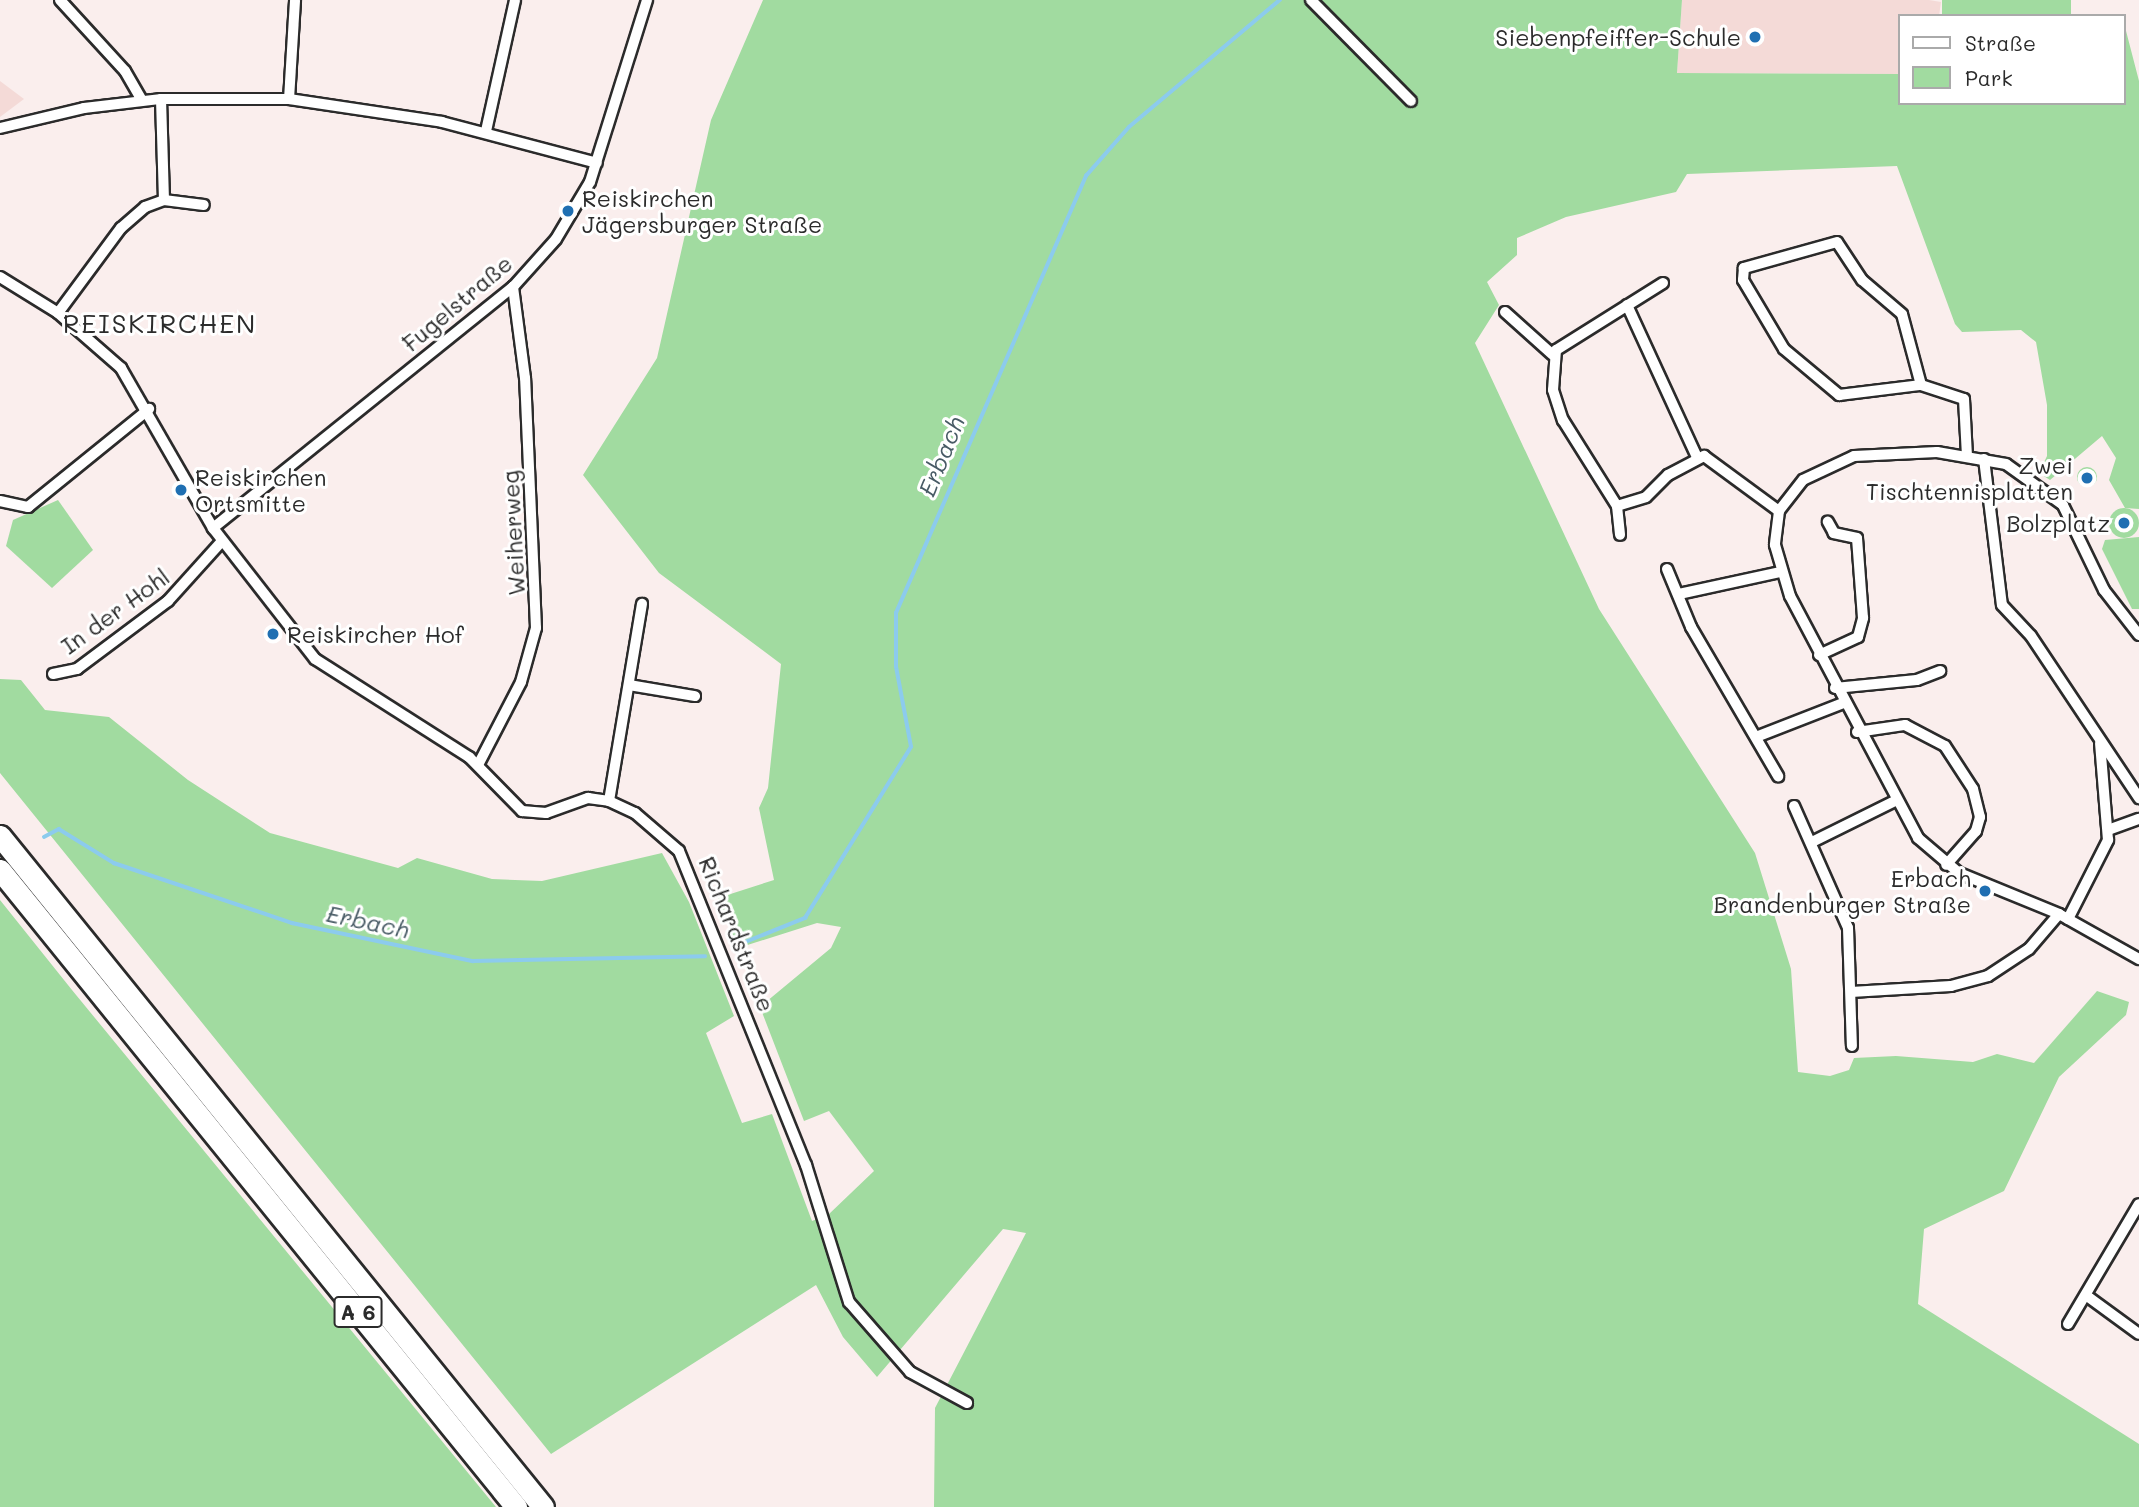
<!DOCTYPE html>
<meta charset="utf-8">
<style>
body{margin:0}
#map{position:relative;width:2139px;height:1507px;overflow:hidden;background:#faeeed;font-family:Mali,sans-serif}
div>[style]{position:absolute}
[style*='--x']{left:calc(var(--x)*1px);top:calc(var(--y)*1px);width:calc(var(--w)*1px);rotate:calc(var(--a)*1deg)}
.built>*{inset:0;background:#f4dad7}
.green>*{inset:0;background:#a1dba0;transform-origin:0 0}
.round{border-radius:50%}
.stream>*{height:3.5px;margin:-1.75px;padding:0 1.75px;transform-origin:1.75px;border-radius:1.75px;background:#8ccbed}
.roads{filter:drop-shadow(2px 0 #2b2b2b) drop-shadow(-2px 0 #2b2b2b) drop-shadow(0 2px #2b2b2b) drop-shadow(0 -2px #2b2b2b)}
.minor>*{height:10px;margin:-5px;padding:0 5px;transform-origin:5px;border-radius:5px;background:#fff}
.motorway>*{height:21px;margin:-10.5px;padding:0 10.5px;transform-origin:10.5px;border-radius:10.5px;background:#fff}
.dots>*{width:19px;height:19px;translate:-50% -50%;box-sizing:border-box;border:4px solid #fff;border-radius:50%}
span{translate:-50% -50%;white-space:nowrap;text-align:center;line-height:1.15;-webkit-text-stroke:6px #fff;paint-order:stroke}
.shield-label span{padding:2px 5px;background:#fff;border:2px solid;border-radius:5px;-webkit-text-stroke-width:0}
.shield-label{font-size:21px;color:#2b2b2b;font-weight:700}
.poi-label{font-size:23px;color:#2b2b2b}
.right{translate:-100% -50%;text-align:right}
.left{translate:0 -50%;text-align:left}
.street-label{font-size:23px;color:#2b2b2b}
.water-label{font-size:24px;color:#485b65;font-style:italic}
.quarter-label{font-size:26px;color:#2b2b2b;letter-spacing:2px}
.legend{position:absolute;left:1898px;top:14px;width:228px;height:91px;box-sizing:border-box;background:#fff;border:2px solid #aaa;margin:0;padding:9px 12px;list-style:none;font-size:21px;color:#2b2b2b}
.legend li{display:flex;align-items:center;gap:14px;height:35px}
.legend b{width:35px;border:2px solid #aaa}
</style>
<div id="map">
<div class="built">
<i style="clip-path:polygon(1682px 0,1929px 0,1941px 2px,1939px 16px,1899px 16px,1899px 74px,1677px 73px)"></i>
<i style="clip-path:polygon(0 81px,24px 99px,0 117px)"></i>
</div>
<div class="green">
<i style="clip-path:polygon(763px 0,1682px 0,1677px 73px,1899px 74px,1899px 103px,2123px 103px,2125px 27px,2139px 81px,2139px 509px,2125px 508px,2109px 480px,2116px 458px,2102px 436px,2050px 480px,2039px 473px,2047px 456px,2047px 405px,2036px 342px,2021px 330px,1962px 332px,1955px 324px,1897px 166px,1687px 174px,1676px 192px,1566px 217px,1517px 238px,1517px 255px,1487px 282px,1499px 305px,1475px 343px,1599px 609px,1755px 853px,1791px 969px,1798px 1072px,1830px 1076px,1849px 1070px,1854px 1058px,1896px 1056px,1973px 1062px,1997px 1054px,2034px 1063px,2097px 991px,2129px 1002px,2126px 1015px,2059px 1077px,2004px 1191px,1924px 1229px,1918px 1304px,2139px 1444px,2139px 1507px,934px 1507px,935px 1408px,1026px 1233px,1003px 1229px,877px 1377px,843px 1337px,816px 1285px,551px 1454px,0 773px,0 679px,21px 680px,45px 710px,109px 717px,188px 780px,270px 833px,398px 868px,417px 858px,492px 879px,542px 881px,662px 853px,689px 902px,734px 1016px,706px 1033px,742px 1123px,772px 1114px,812px 1221px,828px 1215px,874px 1171px,829px 1111px,804px 1121px,760px 1007px,831px 948px,841px 927px,817px 923px,738px 948px,718px 898px,774px 880px,759px 808px,768px 788px,781px 664px,659px 573px,583px 475px,657px 358px,711px 120px)"></i>
<i style="left:1942px;top:0;width:129px;height:16px"></i>
<i class="round" style="left:2077px;top:467px;width:20px;height:20px"></i>
<i style="clip-path:polygon(58px 500px,93px 550px,52px 588px,6px 546px,13px 520px)"></i>
<i class="round" style="left:2109px;top:508px;width:30px;height:30px"></i>
<i style="clip-path:polygon(2139px 537px,2139px 609px,2132px 609px,2102px 549px,2105px 540px)"></i>
<i style="clip-path:polygon(0 900px,72px 990px,496px 1507px,0 1507px)"></i>
</div>
<div class="stream">
<i style="--x:44;--y:837;--w:17;--a:-28"></i>
<i style="--x:59;--y:829;--w:65;--a:31.7"></i>
<i style="--x:114;--y:863;--w:188;--a:18.6"></i>
<i style="--x:292;--y:923;--w:185;--a:11.9"></i>
<i style="--x:473;--y:961;--w:232;--a:-1.2"></i>
<i style="--x:733;--y:947;--w:78;--a:-21.9"></i>
<i style="--x:805;--y:918;--w:201;--a:-58.2"></i>
<i style="--x:911;--y:747;--w:81;--a:-100.6"></i>
<i style="--x:896;--y:667;--w:54;--a:-90"></i>
<i style="--x:896;--y:613;--w:477;--a:-66.5"></i>
<i style="--x:1086;--y:176;--w:65;--a:-48.7"></i>
<i style="--x:1129;--y:127;--w:197;--a:-40.1"></i>
</div>
<div class="roads">
<div class="minor">
<i style="--x:60;--y:0;--w:96;--a:47.5"></i>
<i style="--x:125;--y:71;--w:34;--a:60"></i>
<i style="--x:1311;--y:0;--w:142;--a:45.3"></i>
<i style="--x:161;--y:99;--w:101;--a:88.3"></i>
<i style="--x:289;--y:99;--w:99;--a:-86.5"></i>
<i style="--x:0;--y:128;--w:86;--a:-13.4"></i>
<i style="--x:84;--y:108;--w:78;--a:-6.7"></i>
<i style="--x:161;--y:99;--w:128;--a:0"></i>
<i style="--x:289;--y:99;--w:155;--a:8.5"></i>
<i style="--x:442;--y:122;--w:160;--a:14.8"></i>
<i style="--x:486;--y:131;--w:134;--a:-77.5"></i>
<i style="--x:0;--y:277;--w:68;--a:31.8"></i>
<i style="--x:58;--y:313;--w:84;--a:41.1"></i>
<i style="--x:121;--y:368;--w:185;--a:60.1"></i>
<i style="--x:213;--y:528;--w:166;--a:52.1"></i>
<i style="--x:315;--y:659;--w:183;--a:32.5"></i>
<i style="--x:469;--y:757;--w:76;--a:45.5"></i>
<i style="--x:522;--y:811;--w:24;--a:5"></i>
<i style="--x:546;--y:813;--w:45;--a:-19.7"></i>
<i style="--x:588;--y:798;--w:21;--a:8"></i>
<i style="--x:609;--y:801;--w:29;--a:25"></i>
<i style="--x:635;--y:813;--w:58;--a:40.8"></i>
<i style="--x:679;--y:851;--w:339;--a:68"></i>
<i style="--x:806;--y:1165;--w:144;--a:72.6"></i>
<i style="--x:849;--y:1302;--w:93;--a:48.9"></i>
<i style="--x:910;--y:1372;--w:65;--a:28.5"></i>
<i style="--x:1663;--y:283;--w:126;--a:147.9"></i>
<i style="--x:1556;--y:350;--w:40;--a:94.3"></i>
<i style="--x:1553;--y:390;--w:32;--a:72"></i>
<i style="--x:1563;--y:420;--w:102;--a:57.9"></i>
<i style="--x:1617;--y:506;--w:30;--a:-17"></i>
<i style="--x:1646;--y:497;--w:31;--a:-45"></i>
<i style="--x:1668;--y:475;--w:41;--a:-27.8"></i>
<i style="--x:1704;--y:456;--w:93;--a:36.3"></i>
<i style="--x:1627;--y:305;--w:167;--a:65.3"></i>
<i style="--x:1505;--y:312;--w:64;--a:41.9"></i>
<i style="--x:58;--y:313;--w:106;--a:-53.5"></i>
<i style="--x:121;--y:228;--w:32;--a:-41"></i>
<i style="--x:145;--y:207;--w:20;--a:-20"></i>
<i style="--x:164;--y:200;--w:40;--a:7.1"></i>
<i style="--x:1921;--y:385;--w:73;--a:-105"></i>
<i style="--x:1902;--y:314;--w:52;--a:-139.6"></i>
<i style="--x:1862;--y:280;--w:45;--a:-123.3"></i>
<i style="--x:1837;--y:242;--w:97;--a:164.4"></i>
<i style="--x:1744;--y:268;--w:12;--a:95"></i>
<i style="--x:1743;--y:280;--w:80;--a:59.3"></i>
<i style="--x:1784;--y:349;--w:72;--a:39.9"></i>
<i style="--x:1839;--y:395;--w:83;--a:-7"></i>
<i style="--x:1921;--y:385;--w:45;--a:18"></i>
<i style="--x:1964;--y:399;--w:57;--a:87"></i>
<i style="--x:1984;--y:459;--w:147;--a:83"></i>
<i style="--x:2002;--y:605;--w:42;--a:46.9"></i>
<i style="--x:2031;--y:636;--w:195;--a:56.3"></i>
<i style="--x:0;--y:501;--w:29;--a:12"></i>
<i style="--x:28;--y:507;--w:156;--a:-39"></i>
<i style="--x:1617;--y:506;--w:29;--a:84"></i>
<i style="--x:213;--y:528;--w:385;--a:-38.8"></i>
<i style="--x:513;--y:287;--w:64;--a:-48.1"></i>
<i style="--x:556;--y:239;--w:66;--a:-59.2"></i>
<i style="--x:590;--y:182;--w:191;--a:-72.6"></i>
<i style="--x:1667;--y:569;--w:63;--a:67.5"></i>
<i style="--x:1691;--y:627;--w:173;--a:59.7"></i>
<i style="--x:1679;--y:594;--w:103;--a:-12.3"></i>
<i style="--x:2139;--y:635;--w:57;--a:-127.9"></i>
<i style="--x:2104;--y:590;--w:94;--a:-115.8"></i>
<i style="--x:2063;--y:505;--w:70;--a:-144.3"></i>
<i style="--x:2006;--y:464;--w:70;--a:-170.1"></i>
<i style="--x:1937;--y:452;--w:83;--a:177.2"></i>
<i style="--x:1854;--y:456;--w:56;--a:154.8"></i>
<i style="--x:1803;--y:480;--w:39;--a:128"></i>
<i style="--x:1779;--y:511;--w:34;--a:97"></i>
<i style="--x:1775;--y:545;--w:53;--a:73.6"></i>
<i style="--x:1790;--y:596;--w:274;--a:62.1"></i>
<i style="--x:1918;--y:838;--w:54;--a:40.5"></i>
<i style="--x:1959;--y:873;--w:108;--a:22.3"></i>
<i style="--x:2059;--y:914;--w:92;--a:29.4"></i>
<i style="--x:1819;--y:655;--w:43;--a:-24.8"></i>
<i style="--x:1858;--y:637;--w:20;--a:-75"></i>
<i style="--x:1863;--y:618;--w:80;--a:-94.3"></i>
<i style="--x:1857;--y:538;--w:24;--a:-168"></i>
<i style="--x:1834;--y:533;--w:13;--a:-119"></i>
<i style="--x:53;--y:674;--w:25;--a:-12"></i>
<i style="--x:77;--y:669;--w:114;--a:-36.8"></i>
<i style="--x:168;--y:601;--w:81;--a:-48"></i>
<i style="--x:629;--y:685;--w:67;--a:9.5"></i>
<i style="--x:1835;--y:688;--w:82;--a:-5.6"></i>
<i style="--x:1917;--y:680;--w:25;--a:-21"></i>
<i style="--x:1857;--y:732;--w:49;--a:-8.3"></i>
<i style="--x:1905;--y:725;--w:45;--a:27.7"></i>
<i style="--x:1945;--y:746;--w:51;--a:56.9"></i>
<i style="--x:1973;--y:789;--w:29;--a:76"></i>
<i style="--x:1980;--y:817;--w:15;--a:106"></i>
<i style="--x:1976;--y:831;--w:45;--a:131.4"></i>
<i style="--x:1756;--y:737;--w:93;--a:-21.3"></i>
<i style="--x:478;--y:765;--w:93;--a:-62.6"></i>
<i style="--x:521;--y:682;--w:56;--a:-74.5"></i>
<i style="--x:536;--y:628;--w:250;--a:-92.5"></i>
<i style="--x:525;--y:378;--w:92;--a:-97.5"></i>
<i style="--x:609;--y:801;--w:200;--a:-80.5"></i>
<i style="--x:1794;--y:806;--w:133;--a:66.1"></i>
<i style="--x:1848;--y:928;--w:118;--a:88.1"></i>
<i style="--x:2108;--y:830;--w:33;--a:-20"></i>
<i style="--x:1812;--y:842;--w:93;--a:-26.3"></i>
<i style="--x:2068;--y:919;--w:89;--a:-63.1"></i>
<i style="--x:2108;--y:840;--w:97;--a:-94.7"></i>
<i style="--x:1851;--y:992;--w:100;--a:-3.4"></i>
<i style="--x:1951;--y:986;--w:38;--a:-15"></i>
<i style="--x:1988;--y:976;--w:49;--a:-33.4"></i>
<i style="--x:2029;--y:949;--w:46;--a:-49.4"></i>
<i style="--x:2087;--y:1296;--w:64;--a:36.2"></i>
<i style="--x:2068;--y:1324;--w:139;--a:-59.4"></i>
</div>
<div class="motorway">
<i style="--x:0;--y:836;--w:863;--a:51.02"></i>
<i style="--x:0;--y:870;--w:820;--a:50.99"></i>
</div>
</div>
<div class="dots">
<i style="left:1755px;top:37px;background:#1f6fb2"></i>
<i style="left:568px;top:211px;background:#1f6fb2"></i>
<i style="left:2087px;top:478px;background:#1f6fb2"></i>
<i style="left:181px;top:490px;background:#1f6fb2"></i>
<i style="left:2124px;top:523px;background:#1f6fb2"></i>
<i style="left:273px;top:634px;background:#1f6fb2"></i>
<i style="left:1985px;top:891px;background:#1f6fb2"></i>
</div>
<div class="shield-label">
<span style="left:358px;top:1312px">A 6</span>
</div>
<div class="poi-label">
<span class="right" style="left:1741px;top:37px">Siebenpfeiffer-Schule</span>
<span class="left" style="left:582px;top:211px">Reiskirchen<br>Jägersburger Straße</span>
<span class="right" style="left:2073px;top:478px">Zwei<br>Tischtennisplatten</span>
<span class="left" style="left:195px;top:490px">Reiskirchen<br>Ortsmitte</span>
<span class="right" style="left:2110px;top:523px">Bolzplatz</span>
<span class="left" style="left:287px;top:634px">Reiskircher Hof</span>
<span class="right" style="left:1971px;top:891px">Erbach<br>Brandenburger Straße</span>
</div>
<div class="street-label">
<span style="left:457px;top:303px;rotate:-40deg">Fugelstraße</span>
<span style="left:513px;top:533px;rotate:-93deg">Weiherweg</span>
<span style="left:115px;top:611px;rotate:-36deg">In der Hohl</span>
<span style="left:737px;top:934px;rotate:68deg">Richardstraße</span>
</div>
<div class="water-label">
<span style="left:941px;top:456px;rotate:-68deg">Erbach</span>
<span style="left:368px;top:921px;rotate:12deg">Erbach</span>
</div>
<div class="quarter-label">
<span style="left:160px;top:324px">REISKIRCHEN</span>
</div>
<ul class="legend">
<li><b style="height:9px;background:#fff"></b>Straße</li>
<li><b style="height:19px;background:#a1dba0"></b>Park</li>
</ul>
</div>
